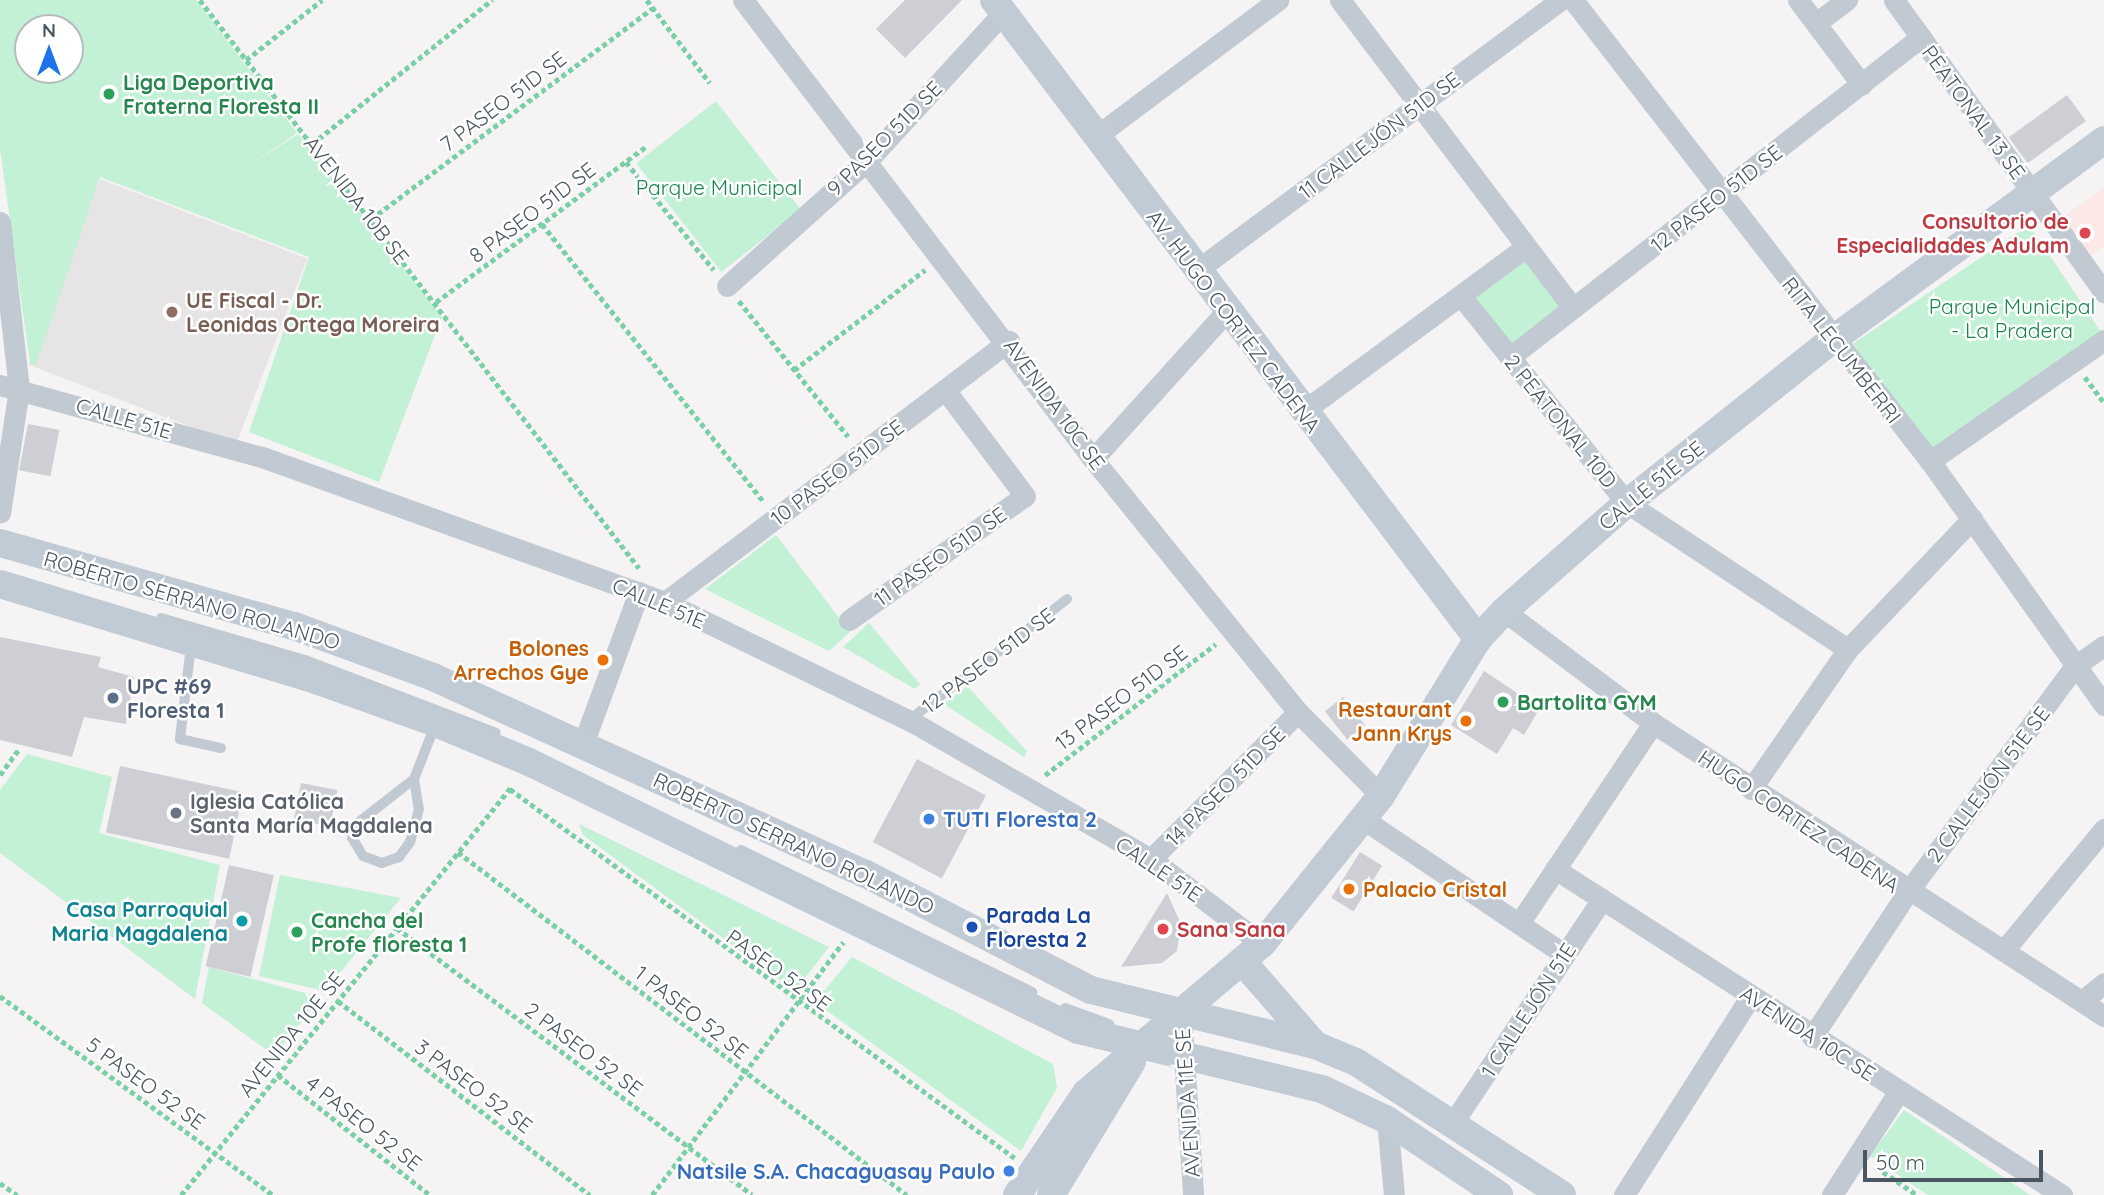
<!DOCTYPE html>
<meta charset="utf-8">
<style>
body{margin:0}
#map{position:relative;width:2104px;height:1195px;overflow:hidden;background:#f5f3f3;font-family:Quicksand,sans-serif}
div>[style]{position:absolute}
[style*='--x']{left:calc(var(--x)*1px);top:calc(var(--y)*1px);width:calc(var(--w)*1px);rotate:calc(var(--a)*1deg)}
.education>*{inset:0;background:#e6e4e5;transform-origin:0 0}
.medical>*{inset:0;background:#fce8e6}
.green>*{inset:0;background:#c3f1d5;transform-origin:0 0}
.building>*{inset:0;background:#cdcfd5;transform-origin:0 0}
.path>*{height:4.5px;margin-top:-2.25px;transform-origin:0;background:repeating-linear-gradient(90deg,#7ad0a6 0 5px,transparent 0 8.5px)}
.lane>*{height:10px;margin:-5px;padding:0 5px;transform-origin:5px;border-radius:5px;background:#c1cad2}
.street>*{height:21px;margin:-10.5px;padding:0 10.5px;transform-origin:10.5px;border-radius:10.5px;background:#c1cad2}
.secondary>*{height:28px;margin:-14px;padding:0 14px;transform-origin:14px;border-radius:14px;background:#c1cbd6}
.dots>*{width:19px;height:19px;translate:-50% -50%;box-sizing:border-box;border:4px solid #fff;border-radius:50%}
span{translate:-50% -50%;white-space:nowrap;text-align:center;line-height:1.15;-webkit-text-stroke:5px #fff;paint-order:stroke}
.leisure-label{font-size:21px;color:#27864d;font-weight:700}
.left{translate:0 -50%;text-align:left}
.street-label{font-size:21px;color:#4a5661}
.park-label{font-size:21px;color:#17864f}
.health-label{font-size:21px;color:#be3a42;font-weight:700}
.right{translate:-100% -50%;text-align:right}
.education-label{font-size:21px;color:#785e54;font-weight:700}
.food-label{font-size:21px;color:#c56008;font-weight:700}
.service-label{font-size:21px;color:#4e5e75;font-weight:700}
.worship-label{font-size:21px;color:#5b616d;font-weight:700}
.shop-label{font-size:21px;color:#366cbe;font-weight:700}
.culture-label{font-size:21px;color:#0d838f;font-weight:700}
.transit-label{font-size:21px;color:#164399;font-weight:700}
.north{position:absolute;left:14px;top:14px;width:70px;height:70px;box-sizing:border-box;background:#fff;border:2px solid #b7bbc0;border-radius:50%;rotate:0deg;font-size:19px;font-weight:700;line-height:28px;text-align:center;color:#4a5661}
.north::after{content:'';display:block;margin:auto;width:24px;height:32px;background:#1a73e8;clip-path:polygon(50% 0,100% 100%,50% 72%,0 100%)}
.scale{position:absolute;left:1863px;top:1150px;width:180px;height:32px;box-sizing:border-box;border:4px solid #4a5661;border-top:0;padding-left:9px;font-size:21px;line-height:24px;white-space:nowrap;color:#4a5661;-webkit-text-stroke:5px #fff;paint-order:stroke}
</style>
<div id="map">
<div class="education">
<i style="left:100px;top:179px;width:222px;height:199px;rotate:21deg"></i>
</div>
<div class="medical">
<i style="clip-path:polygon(2104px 188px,2104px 246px,2086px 259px,2057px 221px)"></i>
</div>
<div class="green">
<i style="clip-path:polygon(evenodd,0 0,196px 0,208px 15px,297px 133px,248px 166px,298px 134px,442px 317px,379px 482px,249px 432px,309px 257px,100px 177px,36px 365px,30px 363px,0 149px,0 0,28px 28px,70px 28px,70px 70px,28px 70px,28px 28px)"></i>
<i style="left:716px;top:101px;width:138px;height:101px;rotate:52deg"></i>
<i style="left:2029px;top:225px;width:132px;height:212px;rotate:56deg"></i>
<i style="left:1523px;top:249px;width:77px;height:78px;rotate:50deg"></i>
<i style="clip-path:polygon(776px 535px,850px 632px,829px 651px,705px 589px)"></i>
<i style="clip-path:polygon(869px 623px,920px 684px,915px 689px,843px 647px)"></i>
<i style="clip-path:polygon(967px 686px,1027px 751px,1024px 757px,944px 704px)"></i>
<i style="clip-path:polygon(27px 754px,112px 777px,99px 833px,220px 865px,195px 999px,0 853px,0 790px)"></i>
<i style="clip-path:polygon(579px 824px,829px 947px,795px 991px,583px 835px)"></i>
<i style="clip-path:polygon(280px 875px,401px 898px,325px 991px,259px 976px)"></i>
<i style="clip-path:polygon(852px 957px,1053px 1064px,1057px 1088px,1021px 1151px,815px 1002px)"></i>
<i style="clip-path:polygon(209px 967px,320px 997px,275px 1056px,202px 1003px)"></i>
<i style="clip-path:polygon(1904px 1110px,2030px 1195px,1928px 1195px,1870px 1156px)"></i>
</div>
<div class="building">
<i style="clip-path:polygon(905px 0,962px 0,905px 58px,876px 29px)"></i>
<i style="left:2067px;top:95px;width:32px;height:72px;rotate:54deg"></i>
<i style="left:28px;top:424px;width:32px;height:47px;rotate:11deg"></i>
<i style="clip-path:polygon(0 637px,101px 657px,98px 667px,134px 677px,126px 724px,84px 717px,72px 757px,0 740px)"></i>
<i style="clip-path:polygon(1484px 671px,1540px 708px,1524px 735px,1513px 728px,1497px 754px,1451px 725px)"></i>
<i style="left:1343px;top:697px;width:36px;height:23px;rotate:52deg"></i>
<i style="left:917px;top:759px;width:78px;height:94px;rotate:28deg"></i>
<i style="left:120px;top:766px;width:126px;height:68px;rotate:12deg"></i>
<i style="left:301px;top:783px;width:37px;height:37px;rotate:11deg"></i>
<i style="left:1360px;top:852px;width:26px;height:54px;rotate:32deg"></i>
<i style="left:229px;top:865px;width:46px;height:104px;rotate:13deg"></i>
<i style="clip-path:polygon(1167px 893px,1181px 924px,1177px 951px,1162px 963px,1121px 967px)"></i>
</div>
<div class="path">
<i style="--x:200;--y:0;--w:718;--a:52.3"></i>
<i style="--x:647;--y:0;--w:104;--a:52.8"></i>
<i style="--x:246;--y:60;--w:97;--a:-38.3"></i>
<i style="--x:312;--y:144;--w:231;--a:-38.7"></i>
<i style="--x:626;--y:162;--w:139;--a:50.8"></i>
<i style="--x:371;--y:219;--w:352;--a:-36.8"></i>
<i style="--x:542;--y:224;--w:354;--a:51.4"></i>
<i style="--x:739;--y:301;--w:174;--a:51.1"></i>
<i style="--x:436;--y:302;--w:262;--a:-36.5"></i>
<i style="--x:794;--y:370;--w:165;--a:-37.4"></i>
<i style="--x:2085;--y:377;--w:31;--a:53"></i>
<i style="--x:0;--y:775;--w:31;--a:-54"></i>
<i style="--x:1045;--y:775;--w:215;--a:-37.5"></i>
<i style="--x:510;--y:789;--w:625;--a:36.16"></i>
<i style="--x:458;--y:852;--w:565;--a:37.38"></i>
<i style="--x:397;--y:928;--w:444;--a:36.9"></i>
<i style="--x:0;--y:996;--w:338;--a:36.1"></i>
<i style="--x:338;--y:1001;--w:318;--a:37.6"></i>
<i style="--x:278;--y:1075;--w:194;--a:38.3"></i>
<i style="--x:1876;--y:1167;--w:50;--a:34.3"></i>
<i style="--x:0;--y:1183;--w:21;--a:35"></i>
<i style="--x:181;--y:1195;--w:525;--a:-51.03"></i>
<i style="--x:652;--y:1195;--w:317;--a:-52.9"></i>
</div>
<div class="lane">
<i style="--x:161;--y:618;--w:150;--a:16.3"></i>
<i style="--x:305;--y:660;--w:204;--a:20.9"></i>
<i style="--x:191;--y:645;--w:95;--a:96.7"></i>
<i style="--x:180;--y:739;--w:42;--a:12.4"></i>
<i style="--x:909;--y:720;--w:199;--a:-37.4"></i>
<i style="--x:414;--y:779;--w:30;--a:81"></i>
<i style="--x:419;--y:809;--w:34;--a:105"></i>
<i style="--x:410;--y:842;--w:19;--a:126"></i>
<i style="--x:399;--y:857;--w:18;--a:161"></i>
<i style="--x:382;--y:863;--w:20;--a:-160"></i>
<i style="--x:363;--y:856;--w:21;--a:-121"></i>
<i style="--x:352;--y:838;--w:17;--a:-66"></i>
<i style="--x:359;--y:822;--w:70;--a:-38"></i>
<i style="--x:414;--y:779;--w:60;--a:-68.6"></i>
<i style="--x:741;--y:850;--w:324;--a:26"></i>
<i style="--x:1065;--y:1008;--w:47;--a:20"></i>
</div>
<div class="street">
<i style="--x:743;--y:0;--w:577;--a:52.67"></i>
<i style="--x:1093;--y:459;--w:326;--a:51"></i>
<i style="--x:1298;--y:712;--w:118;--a:45.3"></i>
<i style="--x:1340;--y:0;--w:386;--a:52.9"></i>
<i style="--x:1573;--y:0;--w:583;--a:52.25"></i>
<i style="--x:1930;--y:461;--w:300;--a:54.5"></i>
<i style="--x:1798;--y:0;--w:106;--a:53"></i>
<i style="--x:1894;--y:0;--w:360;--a:54.3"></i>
<i style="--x:1816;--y:23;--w:39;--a:-37"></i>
<i style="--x:1095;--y:137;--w:229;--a:-36.8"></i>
<i style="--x:0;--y:222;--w:168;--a:83.5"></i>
<i style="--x:19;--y:389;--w:125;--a:98.7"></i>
<i style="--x:1197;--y:270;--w:453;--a:-36.6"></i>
<i style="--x:727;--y:286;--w:192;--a:-41.8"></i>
<i style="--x:870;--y:158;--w:198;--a:-47.5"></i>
<i style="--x:1461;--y:296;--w:265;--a:51.3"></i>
<i style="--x:1627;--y:503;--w:265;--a:33.5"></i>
<i style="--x:1510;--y:357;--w:521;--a:-37.9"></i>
<i style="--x:0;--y:385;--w:272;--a:15.4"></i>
<i style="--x:262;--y:457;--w:428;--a:19.8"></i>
<i style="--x:665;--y:602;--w:279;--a:25.9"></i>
<i style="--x:916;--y:724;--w:271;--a:29.9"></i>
<i style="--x:1151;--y:859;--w:140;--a:37.4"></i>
<i style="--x:1302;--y:412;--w:275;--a:-36.4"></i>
<i style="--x:1093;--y:459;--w:198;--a:-47.9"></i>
<i style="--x:1930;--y:461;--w:212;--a:-34.8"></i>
<i style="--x:665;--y:602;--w:432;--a:-37.2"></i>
<i style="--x:1504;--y:611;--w:186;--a:36.9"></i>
<i style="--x:1653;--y:723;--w:538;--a:33.01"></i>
<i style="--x:849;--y:620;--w:215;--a:-35.2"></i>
<i style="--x:1025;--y:496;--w:133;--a:-127"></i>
<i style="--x:583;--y:744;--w:162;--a:-69.8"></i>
<i style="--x:1751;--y:789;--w:170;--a:-55.3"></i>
<i style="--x:1848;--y:649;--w:180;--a:-46.4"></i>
<i style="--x:1363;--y:819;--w:242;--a:33.9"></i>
<i style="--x:1151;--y:859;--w:208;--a:-45"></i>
<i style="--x:1555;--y:869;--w:603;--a:32.74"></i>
<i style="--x:1520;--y:922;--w:239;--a:-56.2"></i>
<i style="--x:2005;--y:949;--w:156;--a:-50.5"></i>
<i style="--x:2082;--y:1001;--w:28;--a:-39"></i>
<i style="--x:1181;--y:1012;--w:183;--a:86.2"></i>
<i style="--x:1812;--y:1037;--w:173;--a:-56.6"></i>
<i style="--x:1907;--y:893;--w:282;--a:-53.5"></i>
<i style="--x:2075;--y:666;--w:35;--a:-35"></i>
<i style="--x:1387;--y:1120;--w:75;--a:84.7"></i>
<i style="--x:1454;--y:1121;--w:267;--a:-56.3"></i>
<i style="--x:1624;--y:1195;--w:236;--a:-57.5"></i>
<i style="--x:1832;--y:1195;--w:124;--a:-57.2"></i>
</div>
<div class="secondary">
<i style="--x:994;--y:0;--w:802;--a:52.86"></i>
<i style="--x:0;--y:543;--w:305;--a:15.8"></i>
<i style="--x:294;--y:626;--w:148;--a:20.1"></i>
<i style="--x:433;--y:677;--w:473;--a:24.5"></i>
<i style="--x:864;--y:873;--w:255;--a:27.3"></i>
<i style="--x:1091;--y:990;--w:231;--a:13.8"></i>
<i style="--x:1315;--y:1045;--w:44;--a:22.5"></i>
<i style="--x:1356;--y:1062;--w:245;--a:32.8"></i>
<i style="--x:0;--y:584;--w:330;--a:16.9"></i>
<i style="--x:316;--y:680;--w:127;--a:19.7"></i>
<i style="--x:436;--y:723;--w:101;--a:22.8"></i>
<i style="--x:529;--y:762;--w:611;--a:26.02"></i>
<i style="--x:1078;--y:1030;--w:251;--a:13.6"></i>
<i style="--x:1322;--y:1089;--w:72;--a:25.5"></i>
<i style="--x:1387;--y:1120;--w:135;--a:33.8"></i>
<i style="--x:1242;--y:961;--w:111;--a:49"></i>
<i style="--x:1017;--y:1195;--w:123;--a:-55.9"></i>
<i style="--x:1086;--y:1093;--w:231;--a:-40.3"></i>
<i style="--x:1262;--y:944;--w:190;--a:-51.2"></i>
<i style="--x:1381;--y:796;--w:185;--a:-58.3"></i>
<i style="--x:1478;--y:639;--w:38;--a:-47"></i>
<i style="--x:1504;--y:611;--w:164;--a:-41.3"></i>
<i style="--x:1627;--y:503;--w:262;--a:-38.5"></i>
<i style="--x:1832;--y:340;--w:338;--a:-36.3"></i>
<i style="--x:1051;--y:1195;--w:156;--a:-58.7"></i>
</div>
<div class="dots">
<i style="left:109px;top:94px;background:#2e9e5b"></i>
<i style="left:2085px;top:233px;background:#e0444e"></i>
<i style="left:172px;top:312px;background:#8d6e63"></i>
<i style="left:603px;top:660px;background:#e8710a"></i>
<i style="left:113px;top:698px;background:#5c6f8a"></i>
<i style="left:1503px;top:702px;background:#2e9e5b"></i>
<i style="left:1466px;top:721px;background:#e8710a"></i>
<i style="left:176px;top:813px;background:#6b7280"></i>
<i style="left:929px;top:819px;background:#3f7fe0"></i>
<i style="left:1349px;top:889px;background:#e8710a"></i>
<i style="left:242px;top:921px;background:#0f9aa8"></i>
<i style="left:972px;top:927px;background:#1a4fb4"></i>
<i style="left:1163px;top:929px;background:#e0444e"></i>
<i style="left:297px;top:932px;background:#2e9e5b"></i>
<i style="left:1009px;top:1171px;background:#3f7fe0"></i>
</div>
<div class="leisure-label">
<span class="left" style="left:123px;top:94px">Liga Deportiva<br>Fraterna Floresta II</span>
<span class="left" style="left:1517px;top:702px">Bartolita GYM</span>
<span class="left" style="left:311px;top:932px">Cancha del<br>Profe floresta 1</span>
</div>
<div class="street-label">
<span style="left:503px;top:101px;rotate:-37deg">7 PASEO 51D SE</span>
<span style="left:1974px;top:112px;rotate:54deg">PEATONAL 13 SE</span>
<span style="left:1379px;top:135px;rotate:-37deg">11 CALLEJÓN 51D SE</span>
<span style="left:884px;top:138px;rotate:-45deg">9 PASEO 51D SE</span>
<span style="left:1716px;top:198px;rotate:-38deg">12 PASEO 51D SE</span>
<span style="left:357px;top:200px;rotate:52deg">AVENIDA 10B SE</span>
<span style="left:532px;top:212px;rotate:-37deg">8 PASEO 51D SE</span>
<span style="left:1234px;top:321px;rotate:53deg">AV. HUGO CORTEZ CADENA</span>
<span style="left:1842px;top:350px;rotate:52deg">RITA LECUMBERRI</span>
<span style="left:1055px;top:404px;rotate:54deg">AVENIDA 10C SE</span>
<span style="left:124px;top:418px;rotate:16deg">CALLE 51E</span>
<span style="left:1561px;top:421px;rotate:51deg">2 PEATONAL 10D</span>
<span style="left:837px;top:472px;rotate:-37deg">10 PASEO 51D SE</span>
<span style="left:1651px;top:485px;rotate:-39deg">CALLE 51E SE</span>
<span style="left:940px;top:556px;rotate:-35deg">11 PASEO 51D SE</span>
<span style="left:192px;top:600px;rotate:16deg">ROBERTO SERRANO ROLANDO</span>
<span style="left:659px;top:603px;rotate:23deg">CALLE 51E</span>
<span style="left:988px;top:660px;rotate:-37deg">12 PASEO 51D SE</span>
<span style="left:1121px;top:697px;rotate:-37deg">13 PASEO 51D SE</span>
<span style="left:1988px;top:784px;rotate:-53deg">2 CALLEJÓN 51E SE</span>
<span style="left:1225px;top:786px;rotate:-45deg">14 PASEO 51D SE</span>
<span style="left:1799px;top:821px;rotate:34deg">HUGO CORTEZ CADENA</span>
<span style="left:794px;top:843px;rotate:25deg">ROBERTO SERRANO ROLANDO</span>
<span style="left:1159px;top:869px;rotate:34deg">CALLE 51E</span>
<span style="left:779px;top:970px;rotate:36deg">PASEO 52 SE</span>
<span style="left:1528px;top:1010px;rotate:-57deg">1 CALLEJÓN 51E</span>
<span style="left:692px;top:1012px;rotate:38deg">1 PASEO 52 SE</span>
<span style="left:1808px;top:1033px;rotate:33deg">AVENIDA 10C SE</span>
<span style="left:291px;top:1034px;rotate:-51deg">AVENIDA 10E SE</span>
<span style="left:584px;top:1049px;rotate:37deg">2 PASEO 52 SE</span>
<span style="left:146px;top:1083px;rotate:36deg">5 PASEO 52 SE</span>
<span style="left:474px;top:1086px;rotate:37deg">3 PASEO 52 SE</span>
<span style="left:1187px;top:1103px;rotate:-94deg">AVENIDA 11E SE</span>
<span style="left:364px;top:1123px;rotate:38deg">4 PASEO 52 SE</span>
</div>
<div class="park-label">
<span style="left:719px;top:187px">Parque Municipal</span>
<span style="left:2012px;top:318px">Parque Municipal<br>- La Pradera</span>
</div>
<div class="health-label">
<span class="right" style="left:2069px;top:233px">Consultorio de<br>Especialidades Adulam</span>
<span class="left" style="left:1177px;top:929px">Sana Sana</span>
</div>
<div class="education-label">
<span class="left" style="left:186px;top:312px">UE Fiscal - Dr.<br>Leonidas Ortega Moreira</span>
</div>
<div class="food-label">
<span class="right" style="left:589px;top:660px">Bolones<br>Arrechos Gye</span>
<span class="right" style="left:1452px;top:721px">Restaurant<br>Jann Krys</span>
<span class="left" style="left:1363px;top:889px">Palacio Cristal</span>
</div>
<div class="service-label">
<span class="left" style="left:127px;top:698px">UPC #69<br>Floresta 1</span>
</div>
<div class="worship-label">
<span class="left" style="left:190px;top:813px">Iglesia Católica<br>Santa María Magdalena</span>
</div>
<div class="shop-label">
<span class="left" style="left:943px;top:819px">TUTI Floresta 2</span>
<span class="right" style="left:995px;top:1171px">Natsile S.A. Chacaguasay Paulo</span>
</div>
<div class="culture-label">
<span class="right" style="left:228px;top:921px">Casa Parroquial<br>Maria Magdalena</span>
</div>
<div class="transit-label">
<span class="left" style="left:986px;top:927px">Parada La<br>Floresta 2</span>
</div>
<div class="north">N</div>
<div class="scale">50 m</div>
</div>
